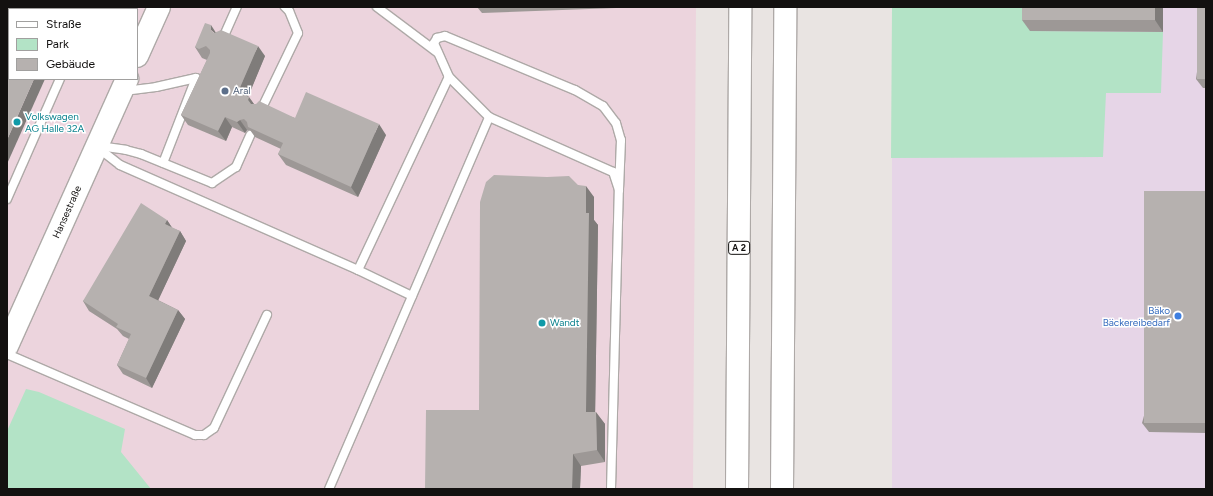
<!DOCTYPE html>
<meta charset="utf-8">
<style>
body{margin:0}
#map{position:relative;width:1213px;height:496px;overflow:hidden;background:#e9e4e2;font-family:Figtree,sans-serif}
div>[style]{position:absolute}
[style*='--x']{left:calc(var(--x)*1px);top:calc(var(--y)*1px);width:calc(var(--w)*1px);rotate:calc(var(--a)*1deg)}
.commercial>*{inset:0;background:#e6d5e7;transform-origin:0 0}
.industrial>*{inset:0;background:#ecd4dd}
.green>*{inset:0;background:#b3e3c6}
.roads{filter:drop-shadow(1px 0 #aea9a7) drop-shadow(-1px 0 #aea9a7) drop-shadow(0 1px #aea9a7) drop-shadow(0 -1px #aea9a7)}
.service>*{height:8px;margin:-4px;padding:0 4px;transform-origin:4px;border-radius:4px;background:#fff}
.secondary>*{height:22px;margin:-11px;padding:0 11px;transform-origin:11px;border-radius:11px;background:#fff}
.motorway>*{height:22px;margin:-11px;padding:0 11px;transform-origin:11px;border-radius:11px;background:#fff}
.wall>*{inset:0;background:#9d9896}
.shaded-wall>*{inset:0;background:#7f7c7a}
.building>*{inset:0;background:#b6b1af;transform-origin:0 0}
.dots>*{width:11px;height:11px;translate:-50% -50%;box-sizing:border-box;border:2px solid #fff;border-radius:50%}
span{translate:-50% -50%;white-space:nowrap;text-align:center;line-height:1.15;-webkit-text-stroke:3px #fff;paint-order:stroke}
.shield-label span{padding:1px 3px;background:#fff;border:1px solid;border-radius:3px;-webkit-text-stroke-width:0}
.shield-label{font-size:9px;color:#131110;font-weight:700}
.service-label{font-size:10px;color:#4e5e75}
.left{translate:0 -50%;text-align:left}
.culture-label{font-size:10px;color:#0d838f}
.street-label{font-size:10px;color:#131110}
.shop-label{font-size:10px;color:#366cbe}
.right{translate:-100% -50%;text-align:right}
.frame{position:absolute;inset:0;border:8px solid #131110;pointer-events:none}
.legend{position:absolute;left:8px;top:8px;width:130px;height:72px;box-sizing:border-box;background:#fff;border:1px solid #a1a09f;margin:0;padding:5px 7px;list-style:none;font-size:12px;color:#131110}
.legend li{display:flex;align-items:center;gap:8px;height:20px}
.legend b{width:20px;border:1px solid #a1a09f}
</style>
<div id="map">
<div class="commercial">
<i style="left:892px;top:7px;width:314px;height:482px"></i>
</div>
<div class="industrial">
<i style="clip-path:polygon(evenodd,7px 7px,696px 7px,693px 489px,7px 489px,7px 7px,9px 9px,137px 9px,137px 79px,9px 79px,9px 9px)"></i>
</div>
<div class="green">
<i style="clip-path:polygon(892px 7px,1030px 7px,1031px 31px,1163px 32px,1161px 93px,1106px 93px,1103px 157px,891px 158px)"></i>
<i style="clip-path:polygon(26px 389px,39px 392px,125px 429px,121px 452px,151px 489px,7px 489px,7px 431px)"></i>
</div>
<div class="roads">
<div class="service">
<i style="--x:377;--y:7;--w:75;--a:36.9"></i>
<i style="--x:92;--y:9;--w:2;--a:-90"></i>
<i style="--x:223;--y:38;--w:34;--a:-66"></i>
<i style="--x:124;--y:91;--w:32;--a:-7"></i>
<i style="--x:156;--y:87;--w:41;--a:-12.7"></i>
<i style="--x:196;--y:78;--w:91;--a:111.2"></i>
<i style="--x:261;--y:110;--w:85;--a:-64.3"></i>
<i style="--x:298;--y:33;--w:24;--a:-112"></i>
<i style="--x:289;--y:11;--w:6;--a:-135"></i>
<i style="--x:99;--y:146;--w:27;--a:8"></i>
<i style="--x:126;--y:150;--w:16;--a:15"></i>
<i style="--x:141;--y:154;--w:77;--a:22.2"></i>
<i style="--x:212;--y:183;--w:29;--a:-34"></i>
<i style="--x:236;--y:167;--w:35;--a:-66"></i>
<i style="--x:97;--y:147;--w:29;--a:38"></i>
<i style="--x:120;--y:165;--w:260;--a:23.8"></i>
<i style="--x:358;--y:270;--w:60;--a:25.7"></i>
<i style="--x:7;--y:199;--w:131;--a:-66.2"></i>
<i style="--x:358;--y:270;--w:213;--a:-64.8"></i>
<i style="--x:7;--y:354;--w:205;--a:23.3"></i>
<i style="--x:195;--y:435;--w:9;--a:0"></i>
<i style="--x:204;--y:435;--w:12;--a:-35"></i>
<i style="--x:214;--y:428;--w:125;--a:-64.9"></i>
<i style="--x:329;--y:489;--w:405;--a:-66.7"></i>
<i style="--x:611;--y:489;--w:299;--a:-88.5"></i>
<i style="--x:619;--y:190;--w:19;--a:-108"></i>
<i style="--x:613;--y:172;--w:136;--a:-156.1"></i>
<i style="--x:489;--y:117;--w:57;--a:-135"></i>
<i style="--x:449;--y:77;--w:37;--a:-114"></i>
<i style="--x:434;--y:43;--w:6;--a:-59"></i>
<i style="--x:437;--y:38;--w:8;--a:-14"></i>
<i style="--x:445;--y:36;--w:141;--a:22.6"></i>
<i style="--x:575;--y:90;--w:32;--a:30"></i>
<i style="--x:603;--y:106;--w:21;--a:53"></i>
<i style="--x:616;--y:123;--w:18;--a:74"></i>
<i style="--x:621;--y:140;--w:50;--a:92.3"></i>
</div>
<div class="secondary">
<i style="--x:137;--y:56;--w:54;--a:-65.8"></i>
<i style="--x:7;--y:346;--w:293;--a:-65.8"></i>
</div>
<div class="motorway">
<i style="--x:737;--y:489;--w:482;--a:-89.6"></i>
<i style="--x:782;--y:489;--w:482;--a:-89.6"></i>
</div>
</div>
<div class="wall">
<i style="clip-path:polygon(477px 7px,616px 7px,616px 8px,482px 13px)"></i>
<i style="clip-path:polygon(1022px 7px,1163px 7px,1163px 32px,1030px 31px,1022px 20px)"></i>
<i style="clip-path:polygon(1206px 7px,1206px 88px,1203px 88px,1196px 79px)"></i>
<i style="clip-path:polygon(215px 32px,265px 56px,248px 96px,254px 104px,295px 118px,386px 135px,358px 197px,286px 165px,278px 154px,281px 149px,255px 137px,250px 130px,247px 130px,245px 133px,232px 127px,226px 141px,188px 125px,181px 115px,207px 60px,202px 58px,195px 47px)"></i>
<i style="clip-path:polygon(578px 185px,594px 197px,594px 220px,598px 225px,595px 412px,605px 424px,605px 462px,581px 466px,580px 489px,425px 489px,479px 410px)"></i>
<i style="clip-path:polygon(1206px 191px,1206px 433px,1149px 432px,1142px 423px)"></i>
<i style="clip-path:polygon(167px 220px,172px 228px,180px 231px,186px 241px,158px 300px,178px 310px,185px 319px,152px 388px,123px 374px,117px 365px,129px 339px,123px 336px,117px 329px,89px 311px,83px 301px)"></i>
</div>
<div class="shaded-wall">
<i style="clip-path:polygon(1155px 7px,1163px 7px,1163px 32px,1155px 20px)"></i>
<i style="clip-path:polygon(211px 25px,218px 36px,211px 30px)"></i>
<i style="clip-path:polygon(258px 46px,265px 56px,246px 102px,238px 92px)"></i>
<i style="clip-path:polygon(34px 79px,45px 79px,7px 164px,7px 140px)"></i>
<i style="clip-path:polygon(249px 97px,256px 107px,256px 111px,248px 100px)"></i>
<i style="clip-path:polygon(225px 117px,232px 127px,226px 141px,218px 131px)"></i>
<i style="clip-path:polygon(240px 120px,247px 130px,245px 133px,237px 122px)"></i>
<i style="clip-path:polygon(379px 124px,386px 135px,358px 197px,351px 187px)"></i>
<i style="clip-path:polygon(586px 186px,594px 197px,594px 220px,598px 225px,595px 424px,586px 412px)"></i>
<i style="clip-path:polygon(167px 220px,173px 229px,165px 224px)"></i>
<i style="clip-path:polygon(180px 231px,186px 241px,156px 305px,149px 296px)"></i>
<i style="clip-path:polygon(178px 310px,185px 319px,152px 388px,146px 378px)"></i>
<i style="clip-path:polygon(596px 412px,605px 424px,605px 462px,597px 450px)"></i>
<i style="clip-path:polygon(573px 454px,581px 466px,580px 489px,572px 489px)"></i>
</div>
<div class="building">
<i style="left:1022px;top:7px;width:133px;height:13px"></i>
<i style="left:1197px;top:7px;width:9px;height:72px"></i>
<i style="clip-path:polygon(7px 18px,9px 19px,9px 79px,34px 79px,7px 140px)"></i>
<i style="clip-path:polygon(205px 23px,211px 25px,211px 30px,214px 33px,221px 30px,258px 46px,238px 92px,249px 97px,248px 100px,251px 104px,256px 104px,259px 101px,295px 118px,306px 92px,379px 124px,351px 187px,278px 154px,283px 143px,248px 127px,247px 122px,244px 119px,240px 120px,237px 122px,225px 117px,218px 131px,181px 115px,210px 53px,210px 50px,206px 46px,199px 49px,195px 47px)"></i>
<i style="clip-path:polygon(494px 175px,547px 177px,569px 176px,578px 185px,586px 186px,586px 213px,589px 213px,586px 412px,596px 412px,597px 450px,573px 454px,572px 489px,425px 489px,426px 410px,479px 410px,480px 202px,486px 182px)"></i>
<i style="left:1144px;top:191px;width:62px;height:232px"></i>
<i style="clip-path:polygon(141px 203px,167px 220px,165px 224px,180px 231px,149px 296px,178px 310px,146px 378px,117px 365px,131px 334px,116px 327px,118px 324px,83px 301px)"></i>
</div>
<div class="dots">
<i style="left:225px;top:91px;background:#5c6f8a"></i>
<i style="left:17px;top:122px;background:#0f9aa8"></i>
<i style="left:1178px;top:316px;background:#3f7fe0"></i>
<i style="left:542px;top:323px;background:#0f9aa8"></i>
</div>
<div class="shield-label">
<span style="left:739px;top:248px">A 2</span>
</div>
<div class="service-label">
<span class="left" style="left:233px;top:91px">Aral</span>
</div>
<div class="culture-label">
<span class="left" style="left:25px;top:122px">Volkswagen<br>AG Halle 32A</span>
<span class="left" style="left:550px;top:323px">Wandt</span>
</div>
<div class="street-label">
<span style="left:67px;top:212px;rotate:-66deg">Hansestraße</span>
</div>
<div class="shop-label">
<span class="right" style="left:1170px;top:316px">Bäko<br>Bäckereibedarf</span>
</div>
<div class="frame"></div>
<ul class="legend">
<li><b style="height:5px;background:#fff"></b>Straße</li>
<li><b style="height:11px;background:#b3e3c6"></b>Park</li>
<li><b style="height:11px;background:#b6b1af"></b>Gebäude</li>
</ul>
</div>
